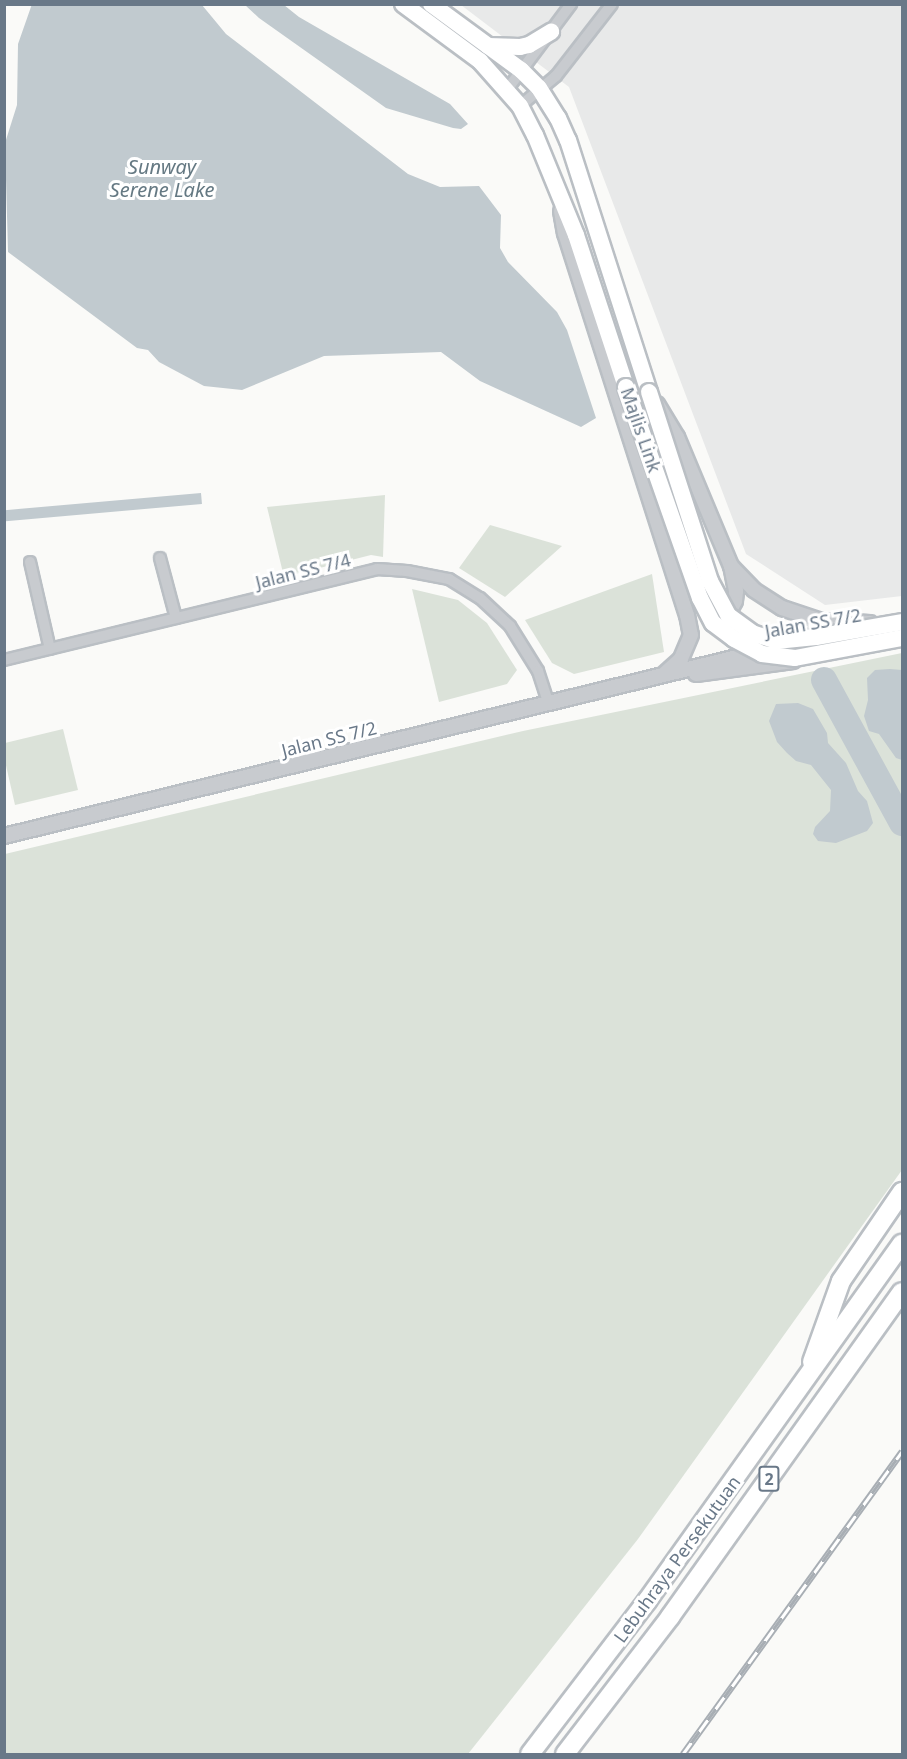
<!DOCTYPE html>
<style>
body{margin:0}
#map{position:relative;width:907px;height:1759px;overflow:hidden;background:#fafaf8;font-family:"Noto Sans",sans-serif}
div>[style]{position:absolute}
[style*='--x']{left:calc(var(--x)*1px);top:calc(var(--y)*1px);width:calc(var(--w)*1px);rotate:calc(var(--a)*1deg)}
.built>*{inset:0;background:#e8e9e9}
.green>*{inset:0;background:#dbe2d9}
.water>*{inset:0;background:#c1cacf;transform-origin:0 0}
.river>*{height:26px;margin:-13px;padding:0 13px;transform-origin:13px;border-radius:13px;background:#c1cacf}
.roads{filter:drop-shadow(2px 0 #babfc4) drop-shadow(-2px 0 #babfc4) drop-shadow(0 2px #babfc4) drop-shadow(0 -2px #babfc4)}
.minor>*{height:10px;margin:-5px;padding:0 5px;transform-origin:5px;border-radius:5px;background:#c8cbcf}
.tertiary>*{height:14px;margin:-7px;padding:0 7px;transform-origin:7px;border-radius:7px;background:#c8cbcf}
.secondary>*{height:16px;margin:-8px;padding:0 8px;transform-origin:8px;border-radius:8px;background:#fff}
.trunk>*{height:18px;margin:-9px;padding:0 9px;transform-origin:9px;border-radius:9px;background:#fff}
.rail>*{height:7px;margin-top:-3.5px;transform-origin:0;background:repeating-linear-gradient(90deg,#fff 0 14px,#a8aeb4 0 28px);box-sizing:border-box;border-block:2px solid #a8aeb4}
.bridges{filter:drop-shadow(2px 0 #babfc4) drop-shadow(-2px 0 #babfc4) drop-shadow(0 2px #babfc4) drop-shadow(0 -2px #babfc4)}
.secondary-bridge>*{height:16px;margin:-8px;padding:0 8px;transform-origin:8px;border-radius:8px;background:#fff}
span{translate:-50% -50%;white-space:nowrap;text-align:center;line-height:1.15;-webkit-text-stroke:6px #fff;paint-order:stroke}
.shield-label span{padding:2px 4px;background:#fff;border:2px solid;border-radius:4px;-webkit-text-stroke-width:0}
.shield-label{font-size:16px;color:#697888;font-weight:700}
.street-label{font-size:18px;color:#697888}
.water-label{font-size:20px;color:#657983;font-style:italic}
.frame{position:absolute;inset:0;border:6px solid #697888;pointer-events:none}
</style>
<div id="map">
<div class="built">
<i style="clip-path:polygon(461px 5px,902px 5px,902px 596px,825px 605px,746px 554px,569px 87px)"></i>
</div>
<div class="green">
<i style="clip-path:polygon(385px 495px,383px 557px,371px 555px,284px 577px,267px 507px)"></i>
<i style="clip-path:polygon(490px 525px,562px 546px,505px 597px,459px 568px)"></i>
<i style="clip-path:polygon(652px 574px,664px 652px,574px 674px,552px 663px,525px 620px)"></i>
<i style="clip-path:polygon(412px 589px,458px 600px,487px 623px,517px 670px,507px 684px,439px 702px)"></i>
<i style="clip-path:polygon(902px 653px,902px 1170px,638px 1539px,468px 1754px,5px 1754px,5px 854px,523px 731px)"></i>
<i style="clip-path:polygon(63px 729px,78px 790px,15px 805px,5px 761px,5px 743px)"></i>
</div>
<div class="water">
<i style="clip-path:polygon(32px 4px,202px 5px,226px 34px,408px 174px,440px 187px,479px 186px,501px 215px,500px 248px,508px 262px,557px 312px,567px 330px,596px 418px,581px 427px,480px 381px,441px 352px,324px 356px,242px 390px,204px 386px,159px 362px,148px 350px,137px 348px,8px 252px,5px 143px,17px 105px,18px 44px)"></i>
<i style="clip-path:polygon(245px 5px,284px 5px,299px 17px,450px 104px,468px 124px,461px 129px,453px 128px,386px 108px,259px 18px)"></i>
<i style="left:201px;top:493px;width:11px;height:197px;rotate:85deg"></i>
<i style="clip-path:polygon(890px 669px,902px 670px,902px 760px,896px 758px,879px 734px,869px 731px,864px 716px,868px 700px,867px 678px,875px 670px)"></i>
<i style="clip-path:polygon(798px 703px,813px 709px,827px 733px,828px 743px,846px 763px,858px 791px,867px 801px,873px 823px,867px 831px,836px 843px,818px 841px,813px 834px,815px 827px,830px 811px,831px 790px,811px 765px,796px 761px,787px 753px,777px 742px,769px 721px,776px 704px)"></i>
</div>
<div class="river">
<i style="--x:824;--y:680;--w:163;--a:61.4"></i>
</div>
<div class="roads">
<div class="minor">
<i style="--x:506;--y:91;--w:109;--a:-53.2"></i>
<i style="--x:520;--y:106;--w:47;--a:-39.8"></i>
<i style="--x:556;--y:76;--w:91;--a:-52.1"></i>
<i style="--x:160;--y:558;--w:62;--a:75.1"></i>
<i style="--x:30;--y:562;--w:89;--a:77.1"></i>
<i style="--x:4;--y:660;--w:384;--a:-13.7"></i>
<i style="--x:377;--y:569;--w:30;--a:4"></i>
<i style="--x:407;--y:571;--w:43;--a:10.8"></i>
<i style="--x:449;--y:579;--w:36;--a:32"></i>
<i style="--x:480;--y:598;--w:41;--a:43"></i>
<i style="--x:510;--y:626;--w:53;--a:58.1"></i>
<i style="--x:538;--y:671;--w:35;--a:72"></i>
</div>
<div class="tertiary">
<i style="--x:561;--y:211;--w:22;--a:80"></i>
<i style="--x:565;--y:233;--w:401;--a:72.3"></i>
<i style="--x:687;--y:615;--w:20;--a:79"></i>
<i style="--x:691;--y:635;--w:26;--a:113"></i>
<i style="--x:681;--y:659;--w:24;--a:138"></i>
<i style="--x:657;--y:404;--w:39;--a:59"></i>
<i style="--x:677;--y:437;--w:140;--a:67.3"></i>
<i style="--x:731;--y:566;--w:33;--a:46"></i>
<i style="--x:754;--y:590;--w:33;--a:33"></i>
<i style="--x:782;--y:608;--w:41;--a:18.4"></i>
<i style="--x:821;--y:621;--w:49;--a:2.3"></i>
<i style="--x:718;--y:614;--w:13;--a:-18"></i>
<i style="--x:730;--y:610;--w:10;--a:-61"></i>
<i style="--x:735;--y:601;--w:10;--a:-84"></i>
<i style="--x:736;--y:591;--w:25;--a:-101"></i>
<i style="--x:696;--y:674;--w:98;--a:-7.6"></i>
<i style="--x:4;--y:836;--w:780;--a:-13.72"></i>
</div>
<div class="secondary">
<i style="--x:403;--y:4;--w:96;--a:36.5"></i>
<i style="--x:480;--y:61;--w:60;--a:48.4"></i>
<i style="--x:520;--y:106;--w:33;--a:63"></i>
<i style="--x:535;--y:135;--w:108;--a:67.7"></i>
<i style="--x:576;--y:235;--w:160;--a:71.8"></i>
<i style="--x:431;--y:4;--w:112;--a:36.3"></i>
<i style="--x:521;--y:70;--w:25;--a:45"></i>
<i style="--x:539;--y:88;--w:36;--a:58"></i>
<i style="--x:558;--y:118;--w:24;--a:66"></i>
<i style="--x:568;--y:140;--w:265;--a:72.2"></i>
<i style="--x:488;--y:46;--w:32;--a:2"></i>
<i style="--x:520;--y:47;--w:9;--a:-13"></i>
<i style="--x:529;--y:45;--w:26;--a:-31"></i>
</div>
<div class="trunk">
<i style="--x:812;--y:1362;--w:86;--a:-70.3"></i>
<i style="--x:841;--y:1281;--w:108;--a:-55.6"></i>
<i style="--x:530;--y:1754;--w:193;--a:-52.6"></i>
<i style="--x:647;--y:1601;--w:439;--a:-54.5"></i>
<i style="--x:565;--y:1754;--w:173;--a:-52.5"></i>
<i style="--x:670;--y:1617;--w:399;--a:-54.5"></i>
</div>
</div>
<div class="rail">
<i style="--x:683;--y:1754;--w:374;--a:-54.1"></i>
</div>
<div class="bridges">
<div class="secondary-bridge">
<i style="--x:626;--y:387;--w:224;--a:70.7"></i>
<i style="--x:700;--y:598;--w:28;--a:63"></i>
<i style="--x:713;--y:623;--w:26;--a:37"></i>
<i style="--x:734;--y:639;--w:32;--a:28"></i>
<i style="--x:762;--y:654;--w:33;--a:7"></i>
<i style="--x:795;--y:658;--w:109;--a:-10.6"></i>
<i style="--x:649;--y:392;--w:199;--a:72.1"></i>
<i style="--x:710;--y:581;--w:40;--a:62"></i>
<i style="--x:729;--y:616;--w:29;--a:36"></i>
<i style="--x:752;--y:633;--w:25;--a:18"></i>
<i style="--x:776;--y:641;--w:40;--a:-5.7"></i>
<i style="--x:816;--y:637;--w:87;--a:-9.9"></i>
</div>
</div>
<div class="shield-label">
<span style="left:769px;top:1479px">2</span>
</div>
<div class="street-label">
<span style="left:641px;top:430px;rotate:71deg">Majlis Link</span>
<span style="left:303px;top:571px;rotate:-14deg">Jalan SS 7/4</span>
<span style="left:813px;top:623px;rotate:-10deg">Jalan SS 7/2</span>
<span style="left:329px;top:739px;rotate:-14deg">Jalan SS 7/2</span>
<span style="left:677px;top:1559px;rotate:-54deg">Lebuhraya Persekutuan</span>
</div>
<div class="water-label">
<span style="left:162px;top:178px">Sunway<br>Serene Lake</span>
</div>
<div class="frame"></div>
</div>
